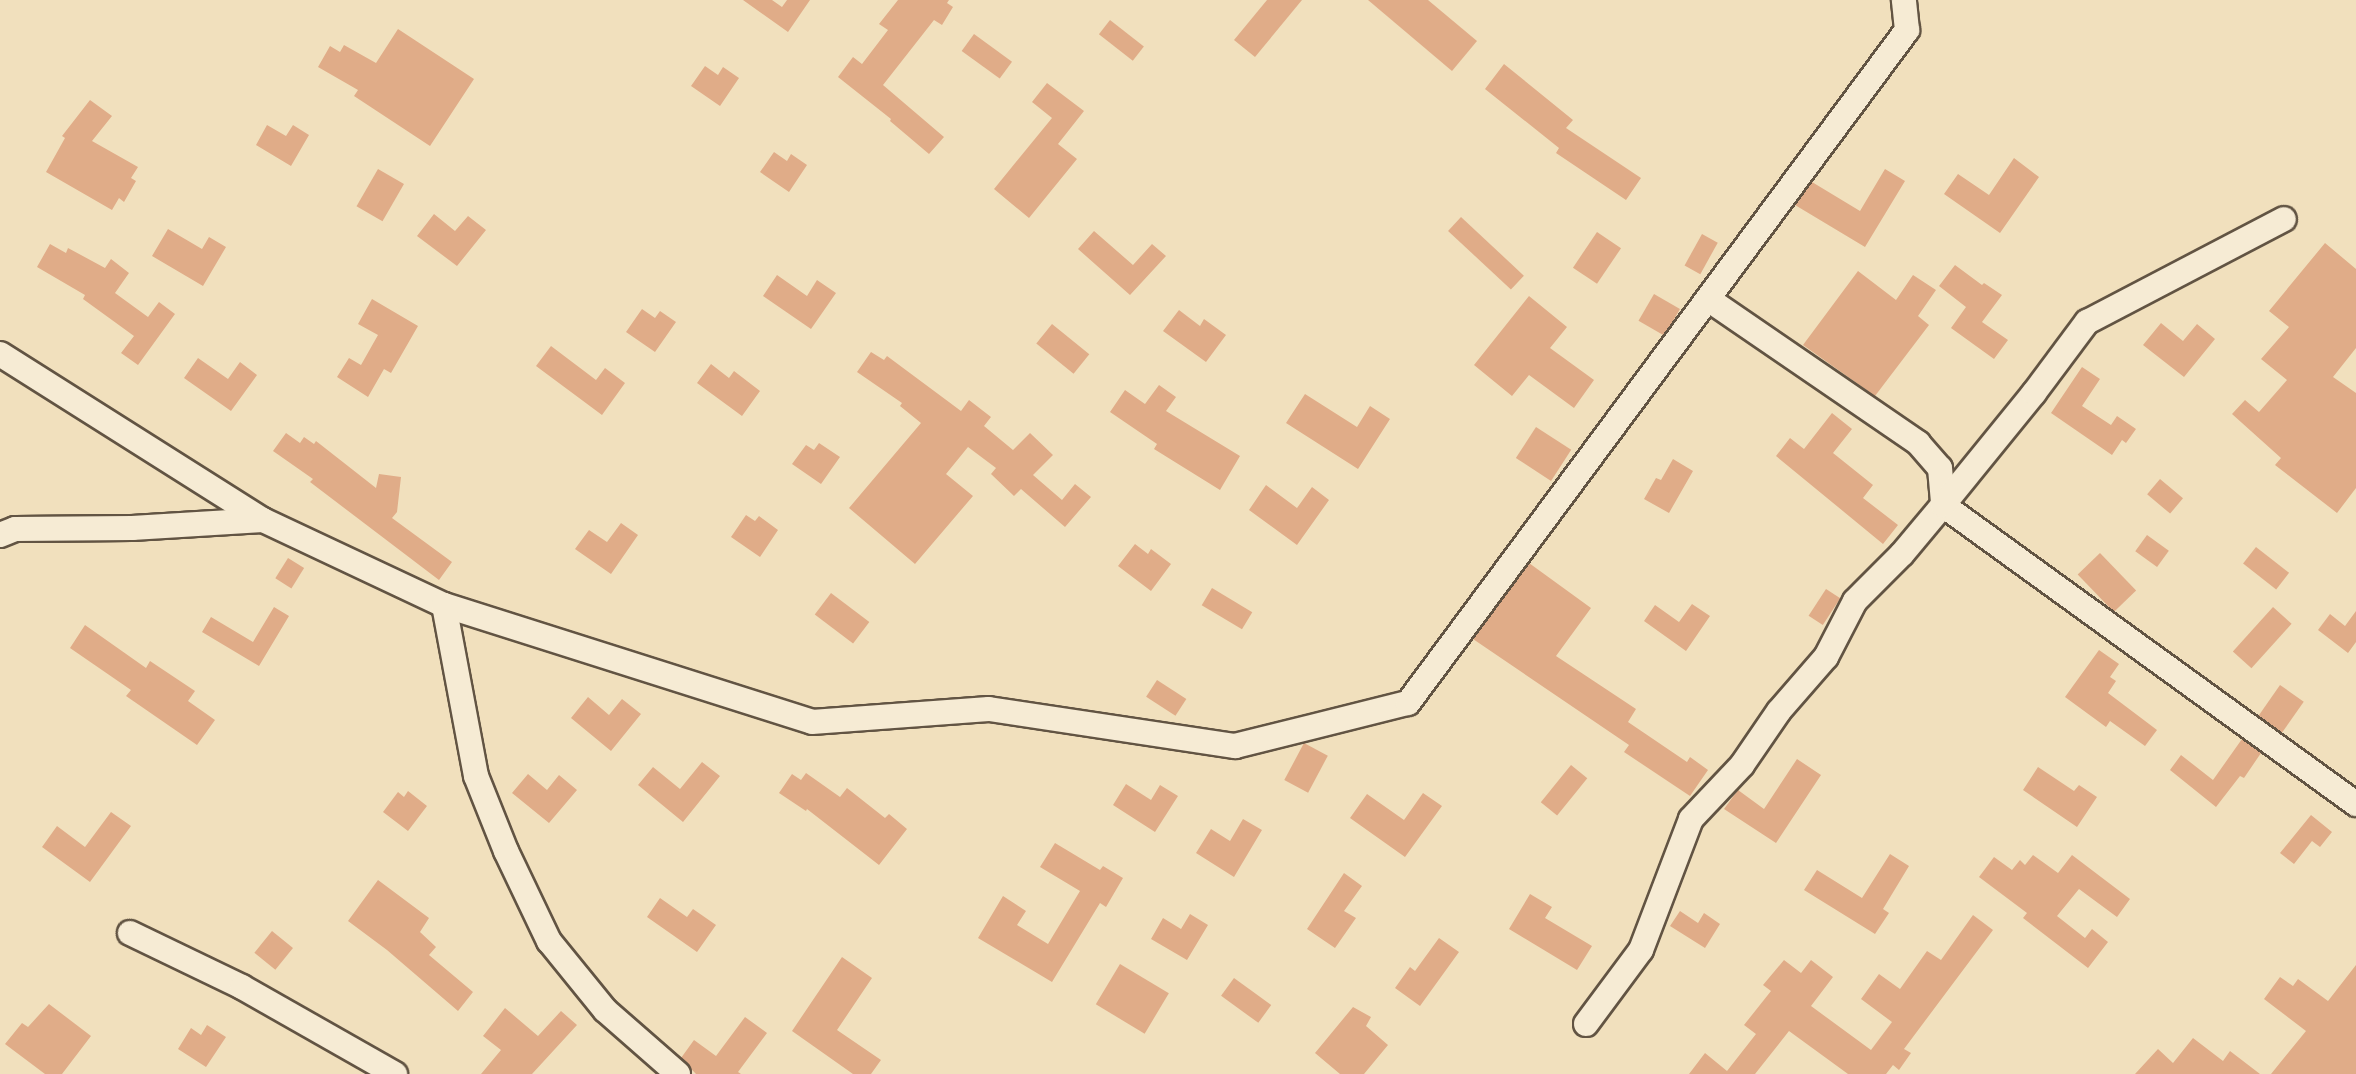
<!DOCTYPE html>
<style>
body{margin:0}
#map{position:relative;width:2356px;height:1074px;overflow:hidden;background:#f1e0bd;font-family:Alegreya,serif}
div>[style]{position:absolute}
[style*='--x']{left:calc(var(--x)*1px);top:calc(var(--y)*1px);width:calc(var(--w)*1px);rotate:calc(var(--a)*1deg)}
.building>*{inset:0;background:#e0ac88;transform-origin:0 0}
.roads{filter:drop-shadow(2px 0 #625443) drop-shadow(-2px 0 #625443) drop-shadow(0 2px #625443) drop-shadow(0 -2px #625443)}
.minor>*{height:24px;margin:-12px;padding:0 12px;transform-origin:12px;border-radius:12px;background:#f6ebd4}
span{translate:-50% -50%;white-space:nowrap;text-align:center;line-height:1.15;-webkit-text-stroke:4.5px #f6ebd4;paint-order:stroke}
</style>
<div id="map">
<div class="building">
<i style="clip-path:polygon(743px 0,772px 0,782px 7px,787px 0,810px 0,788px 32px)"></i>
<i style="clip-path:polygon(898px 0,949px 0,947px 3px,953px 7px,942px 25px,934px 20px,883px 85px,944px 137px,929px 154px,890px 121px,891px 119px,838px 77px,853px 57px,862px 64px,888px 30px,879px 24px)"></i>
<i style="clip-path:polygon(1267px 0,1302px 0,1255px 57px,1234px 40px)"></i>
<i style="clip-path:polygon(1368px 0,1428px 0,1477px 41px,1452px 71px)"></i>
<i style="left:1110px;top:20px;width:43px;height:18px;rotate:38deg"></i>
<i style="clip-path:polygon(398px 29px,474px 79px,430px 146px,354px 96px,358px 90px,318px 67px,330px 46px,340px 52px,344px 45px,376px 63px)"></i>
<i style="left:974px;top:34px;width:47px;height:21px;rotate:36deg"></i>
<i style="clip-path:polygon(1504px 64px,1573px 120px,1566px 128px,1641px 178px,1626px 200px,1556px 153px,1559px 148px,1485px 89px)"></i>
<i style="clip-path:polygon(705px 66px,718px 75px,723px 67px,739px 78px,720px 106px,691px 86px)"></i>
<i style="clip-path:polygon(1047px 83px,1084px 111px,1058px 144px,1077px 159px,1029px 218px,994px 189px,1052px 118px,1032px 102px)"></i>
<i style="clip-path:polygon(90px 100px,112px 116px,92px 141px,138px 167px,131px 178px,136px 181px,124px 202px,119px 198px,112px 210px,46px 172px,65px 138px,62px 136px)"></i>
<i style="clip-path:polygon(267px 125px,286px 136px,293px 125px,309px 135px,291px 166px,256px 145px)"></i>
<i style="clip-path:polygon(774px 152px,787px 161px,791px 154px,807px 165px,789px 192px,760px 172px)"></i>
<i style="clip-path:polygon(2014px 158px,2039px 177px,2000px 233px,1944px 194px,1958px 174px,1989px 195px)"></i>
<i style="left:378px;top:169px;width:30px;height:43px;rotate:30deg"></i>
<i style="clip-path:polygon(1885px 169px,1905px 181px,1865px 247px,1795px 205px,1812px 182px,1860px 211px)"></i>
<i style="clip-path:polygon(434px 214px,455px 231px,468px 216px,486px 230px,457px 266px,417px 236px)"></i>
<i style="left:1461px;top:217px;width:86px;height:19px;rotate:43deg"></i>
<i style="clip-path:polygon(168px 229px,202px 249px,209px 237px,226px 247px,203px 286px,152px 256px)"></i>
<i style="clip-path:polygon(1094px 231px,1133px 265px,1152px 244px,1166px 256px,1130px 295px,1078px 249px)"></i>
<i style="left:1597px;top:232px;width:29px;height:43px;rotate:34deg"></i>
<i style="left:1702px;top:234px;width:18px;height:36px;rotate:29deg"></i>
<i style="clip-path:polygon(2325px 243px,2356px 269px,2356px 348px,2333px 377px,2356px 393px,2356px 488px,2337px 513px,2275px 465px,2281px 458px,2232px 414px,2245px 400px,2259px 412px,2287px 380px,2261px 359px,2289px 327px,2269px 311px)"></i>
<i style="clip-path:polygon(50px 244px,66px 253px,68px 248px,105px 268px,111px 259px,129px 273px,115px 293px,148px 317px,159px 302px,175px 314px,138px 365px,121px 353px,134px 336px,83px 299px,85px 295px,37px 267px)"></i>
<i style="clip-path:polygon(1955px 265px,1982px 285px,1984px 283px,2002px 295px,1982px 322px,2008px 340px,1994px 359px,1951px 328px,1966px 307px,1939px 286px)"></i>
<i style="clip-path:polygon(1858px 271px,1896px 300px,1913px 275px,1936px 290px,1918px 316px,1929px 325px,1875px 396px,1803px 345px)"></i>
<i style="clip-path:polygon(777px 275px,807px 296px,817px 280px,836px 293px,811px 329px,763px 296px)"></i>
<i style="left:1654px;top:294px;width:30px;height:31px;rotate:30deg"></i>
<i style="clip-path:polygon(1529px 296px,1567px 327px,1550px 348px,1594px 380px,1574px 408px,1529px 375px,1512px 396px,1474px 365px)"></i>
<i style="clip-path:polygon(372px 299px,418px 326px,391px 373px,384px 369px,368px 397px,337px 377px,349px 358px,361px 365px,378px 335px,358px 324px)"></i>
<i style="clip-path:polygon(642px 309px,655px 318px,660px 311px,676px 322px,655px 352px,626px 332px)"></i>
<i style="clip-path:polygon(1179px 310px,1200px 326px,1204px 319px,1226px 335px,1206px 362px,1163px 331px)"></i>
<i style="clip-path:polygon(2161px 323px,2183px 341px,2197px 324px,2215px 339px,2184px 377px,2143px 345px)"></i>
<i style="left:1052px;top:324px;width:48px;height:25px;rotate:39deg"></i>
<i style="clip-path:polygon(551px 346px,596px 380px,605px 368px,625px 383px,602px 415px,536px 366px)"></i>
<i style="clip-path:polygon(871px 352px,884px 360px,887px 356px,961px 411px,969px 400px,991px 417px,984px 426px,1013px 450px,1030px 433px,1053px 455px,1033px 475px,1062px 500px,1075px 484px,1091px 497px,1065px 527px,1021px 489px,1014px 496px,991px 474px,996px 468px,968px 447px,946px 474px,973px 496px,915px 564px,849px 508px,921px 423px,900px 406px,902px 403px,857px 372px)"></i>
<i style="clip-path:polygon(198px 358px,228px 379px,240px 362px,257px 375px,231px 411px,184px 378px)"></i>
<i style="clip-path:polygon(711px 364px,729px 378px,734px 371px,760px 391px,742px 416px,697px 383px)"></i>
<i style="clip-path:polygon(2082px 367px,2100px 379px,2082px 406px,2111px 425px,2117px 416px,2136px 429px,2126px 443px,2122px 440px,2112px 455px,2051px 413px)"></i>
<i style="clip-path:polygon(1159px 385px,1176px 397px,1166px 411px,1240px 456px,1220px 490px,1154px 449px,1157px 444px,1110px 412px,1125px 390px,1145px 404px)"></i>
<i style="clip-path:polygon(1305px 394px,1357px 427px,1370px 406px,1390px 419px,1358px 469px,1286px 423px)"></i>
<i style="clip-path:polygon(1832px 413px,1852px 429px,1833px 453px,1873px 485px,1863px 498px,1898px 525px,1883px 544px,1776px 456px,1790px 438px,1804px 449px)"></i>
<i style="left:1536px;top:427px;width:42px;height:37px;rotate:33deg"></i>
<i style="clip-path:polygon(286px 433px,300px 443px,304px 437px,314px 444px,316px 441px,376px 488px,379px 474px,401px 477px,397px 512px,392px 518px,452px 562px,439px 580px,310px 482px,313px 479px,273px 451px)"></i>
<i style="clip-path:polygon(819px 443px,840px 457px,821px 484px,792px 464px,806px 445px,814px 450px)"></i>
<i style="clip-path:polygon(1673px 459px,1693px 471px,1669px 513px,1644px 499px,1656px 478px,1661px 480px)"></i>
<i style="left:2160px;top:479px;width:30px;height:20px;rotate:40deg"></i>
<i style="clip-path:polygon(1266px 485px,1297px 508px,1312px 487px,1329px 500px,1297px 545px,1249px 510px)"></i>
<i style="clip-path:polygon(746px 515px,755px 521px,759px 516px,778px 530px,760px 557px,731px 537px)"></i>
<i style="clip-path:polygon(621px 523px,638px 535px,611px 574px,575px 549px,589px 530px,607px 542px)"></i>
<i style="left:2147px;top:535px;width:27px;height:20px;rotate:36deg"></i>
<i style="clip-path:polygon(1135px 544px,1148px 554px,1151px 549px,1171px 564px,1151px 591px,1118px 566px)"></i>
<i style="left:2256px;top:547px;width:42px;height:21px;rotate:38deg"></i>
<i style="left:2100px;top:553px;width:52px;height:31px;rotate:46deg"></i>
<i style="left:288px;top:558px;width:19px;height:24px;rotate:32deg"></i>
<i style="clip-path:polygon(1529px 563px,1591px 608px,1556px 656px,1636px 709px,1628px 722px,1687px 762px,1690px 757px,1708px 770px,1690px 796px,1624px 752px,1629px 745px,1473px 639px)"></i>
<i style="left:1212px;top:588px;width:47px;height:20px;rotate:31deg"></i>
<i style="left:1826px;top:589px;width:17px;height:32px;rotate:33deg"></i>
<i style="left:831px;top:593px;width:48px;height:27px;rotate:37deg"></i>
<i style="clip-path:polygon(1692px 604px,1710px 616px,1686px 651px,1644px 621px,1655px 605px,1679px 622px)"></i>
<i style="clip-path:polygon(274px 607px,289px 616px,259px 666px,202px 632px,211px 617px,253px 642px)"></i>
<i style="left:2273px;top:607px;width:25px;height:60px;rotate:42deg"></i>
<i style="clip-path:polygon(2356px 611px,2356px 642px,2348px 653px,2318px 630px,2330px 614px,2345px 626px)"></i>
<i style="clip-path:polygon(85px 625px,146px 668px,150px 661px,195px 691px,188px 701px,215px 720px,197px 745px,126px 696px,131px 690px,70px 648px)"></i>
<i style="clip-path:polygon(2099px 650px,2119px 664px,2110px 677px,2116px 681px,2108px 693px,2157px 730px,2145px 746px,2110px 721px,2106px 727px,2065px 697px)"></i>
<i style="left:1157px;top:680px;width:35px;height:20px;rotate:33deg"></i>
<i style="left:2280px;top:685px;width:29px;height:38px;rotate:35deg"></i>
<i style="clip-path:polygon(588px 697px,609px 715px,622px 699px,641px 714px,611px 751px,571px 718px)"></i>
<i style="clip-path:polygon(2242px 739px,2261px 753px,2244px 778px,2240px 776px,2216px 807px,2170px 770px,2181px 755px,2213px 780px)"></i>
<i style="left:1304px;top:743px;width:27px;height:42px;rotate:28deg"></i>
<i style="clip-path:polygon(1797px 759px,1821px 775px,1776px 843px,1724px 809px,1738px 790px,1764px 809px)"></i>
<i style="clip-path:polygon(702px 762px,720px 776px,683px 822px,638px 785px,653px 767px,680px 789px)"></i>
<i style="left:1571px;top:765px;width:21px;height:48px;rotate:39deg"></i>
<i style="clip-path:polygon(2038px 767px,2074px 791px,2079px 785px,2097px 797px,2077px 827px,2023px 790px)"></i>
<i style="clip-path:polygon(806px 773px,840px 797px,847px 788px,885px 818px,889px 814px,907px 829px,879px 865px,807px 809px,806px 811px,779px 793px,792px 774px,801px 780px)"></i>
<i style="clip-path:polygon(528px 774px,547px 790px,559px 775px,577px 790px,549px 823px,512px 793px)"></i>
<i style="clip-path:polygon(1126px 784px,1151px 800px,1160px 785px,1178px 796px,1155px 832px,1113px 805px)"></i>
<i style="clip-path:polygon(408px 791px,427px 806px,408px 831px,383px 812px,398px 792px,404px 797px)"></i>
<i style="clip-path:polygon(1423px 793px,1442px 806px,1405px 857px,1350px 818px,1367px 794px,1404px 820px)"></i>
<i style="clip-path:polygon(111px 812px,131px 826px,90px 882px,42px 847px,57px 826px,85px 847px)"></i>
<i style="clip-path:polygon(2311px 815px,2332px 832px,2320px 847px,2312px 841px,2294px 864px,2280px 853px)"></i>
<i style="clip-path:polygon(1243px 819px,1262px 830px,1234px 877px,1196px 853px,1211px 829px,1230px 841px)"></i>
<i style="clip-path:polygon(1055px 843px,1100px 870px,1103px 866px,1123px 878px,1106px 907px,1100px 903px,1052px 982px,978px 938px,1003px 896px,1026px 911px,1017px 925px,1048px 944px,1080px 891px,1040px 867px)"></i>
<i style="clip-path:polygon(1890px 854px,1909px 866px,1883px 909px,1889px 913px,1875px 934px,1804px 890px,1817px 870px,1862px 898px)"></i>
<i style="clip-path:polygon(2033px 855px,2058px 873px,2072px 855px,2130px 899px,2117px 917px,2079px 889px,2057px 916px,2085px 938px,2092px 929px,2108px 942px,2088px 968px,2023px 918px,2027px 913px,1979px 877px,1994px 857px,2012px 870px,2020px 860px,2025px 865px)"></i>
<i style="clip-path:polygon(1344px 873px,1362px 886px,1344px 911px,1356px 918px,1335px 948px,1307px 929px)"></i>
<i style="clip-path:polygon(378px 880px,429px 918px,420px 932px,436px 947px,429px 955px,473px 992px,458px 1011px,387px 950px,348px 921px)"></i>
<i style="clip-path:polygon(1530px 894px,1552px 907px,1545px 918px,1592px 946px,1577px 970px,1509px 929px)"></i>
<i style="clip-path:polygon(660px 898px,687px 917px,693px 909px,716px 925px,697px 952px,647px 917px)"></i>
<i style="clip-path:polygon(1680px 911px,1698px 923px,1704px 913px,1720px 924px,1705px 948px,1670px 926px)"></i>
<i style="clip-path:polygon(1190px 914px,1208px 925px,1187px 960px,1151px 939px,1163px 918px,1181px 929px)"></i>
<i style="clip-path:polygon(1973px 915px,1993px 930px,1904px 1049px,1911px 1053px,1899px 1070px,1893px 1065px,1886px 1074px,1848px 1074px,1789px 1031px,1755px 1074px,1689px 1074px,1705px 1053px,1727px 1071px,1756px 1034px,1744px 1025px,1771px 991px,1763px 985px,1784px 960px,1801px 973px,1811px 960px,1833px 977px,1811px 1006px,1871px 1050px,1892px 1022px,1861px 999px,1879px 974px,1900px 989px,1927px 951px,1941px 960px)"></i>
<i style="left:272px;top:931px;width:27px;height:28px;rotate:39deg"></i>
<i style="clip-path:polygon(1439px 938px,1459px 952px,1420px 1006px,1395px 988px,1410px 967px,1415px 971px)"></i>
<i style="clip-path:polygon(842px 957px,872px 978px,837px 1030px,881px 1060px,871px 1074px,853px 1074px,792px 1031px)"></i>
<i style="left:1120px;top:964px;width:57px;height:47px;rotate:31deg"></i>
<i style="clip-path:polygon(2356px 965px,2356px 1074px,2271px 1074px,2306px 1031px,2264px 999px,2280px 977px,2293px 986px,2298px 979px,2328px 1001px)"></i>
<i style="left:1234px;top:978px;width:46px;height:22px;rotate:36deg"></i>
<i style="clip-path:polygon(49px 1004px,91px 1036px,62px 1074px,45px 1074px,5px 1044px,22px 1023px,28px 1027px)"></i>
<i style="clip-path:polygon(1353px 1007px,1371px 1017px,1366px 1026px,1388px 1045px,1364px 1074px,1340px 1074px,1315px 1053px)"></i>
<i style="clip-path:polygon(505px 1008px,538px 1036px,561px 1011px,577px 1025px,532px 1074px,481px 1074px,501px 1050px,483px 1036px)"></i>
<i style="clip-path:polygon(745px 1017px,767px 1033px,738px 1072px,741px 1074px,696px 1074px,681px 1058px,694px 1040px,716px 1056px)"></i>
<i style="clip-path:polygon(207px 1025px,226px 1037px,206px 1067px,178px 1049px,191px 1028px,201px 1035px)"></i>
<i style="clip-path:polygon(2193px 1038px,2223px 1061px,2230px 1051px,2260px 1074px,2135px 1074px,2158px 1049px,2173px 1063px)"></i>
</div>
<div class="roads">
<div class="minor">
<i style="--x:1708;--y:299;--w:255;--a:34.4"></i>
<i style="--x:1918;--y:443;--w:33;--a:49"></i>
<i style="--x:1940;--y:468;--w:37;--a:85"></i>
<i style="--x:1943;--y:505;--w:510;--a:35.9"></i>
<i style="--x:0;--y:354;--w:311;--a:32.3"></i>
<i style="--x:263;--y:520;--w:200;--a:25.2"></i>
<i style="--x:444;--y:605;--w:386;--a:17.6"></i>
<i style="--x:812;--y:722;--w:177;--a:-4.2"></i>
<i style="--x:989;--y:709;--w:249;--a:8.6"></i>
<i style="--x:1235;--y:746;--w:178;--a:-14"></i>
<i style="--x:1408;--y:703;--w:838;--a:-53.44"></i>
<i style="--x:1907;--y:30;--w:30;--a:-96"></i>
<i style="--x:0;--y:535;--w:16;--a:-22"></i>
<i style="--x:15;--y:529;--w:117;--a:-0.5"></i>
<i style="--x:132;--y:528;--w:131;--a:-3.5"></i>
<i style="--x:444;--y:605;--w:174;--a:79.4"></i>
<i style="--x:476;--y:776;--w:81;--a:68.2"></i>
<i style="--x:506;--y:851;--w:100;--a:64.5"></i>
<i style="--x:549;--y:941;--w:89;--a:50.9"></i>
<i style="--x:605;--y:1010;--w:97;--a:41.2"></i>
<i style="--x:130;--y:933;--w:124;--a:25.7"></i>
<i style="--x:242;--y:987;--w:176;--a:29.6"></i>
<i style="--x:1586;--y:1024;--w:92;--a:-53.4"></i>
<i style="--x:1641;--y:950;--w:140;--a:-69.1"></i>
<i style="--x:1691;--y:819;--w:74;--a:-46.6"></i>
<i style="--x:1742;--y:765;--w:65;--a:-55.6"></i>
<i style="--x:1779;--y:711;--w:72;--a:-49"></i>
<i style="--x:1826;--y:657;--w:63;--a:-62.6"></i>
<i style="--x:1855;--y:601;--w:66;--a:-45"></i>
<i style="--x:1902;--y:554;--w:64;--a:-50.1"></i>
<i style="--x:1943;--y:505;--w:144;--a:-50.9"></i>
<i style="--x:2034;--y:393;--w:89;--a:-53.3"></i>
<i style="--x:2087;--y:322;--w:222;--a:-27.6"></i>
</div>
</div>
</div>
